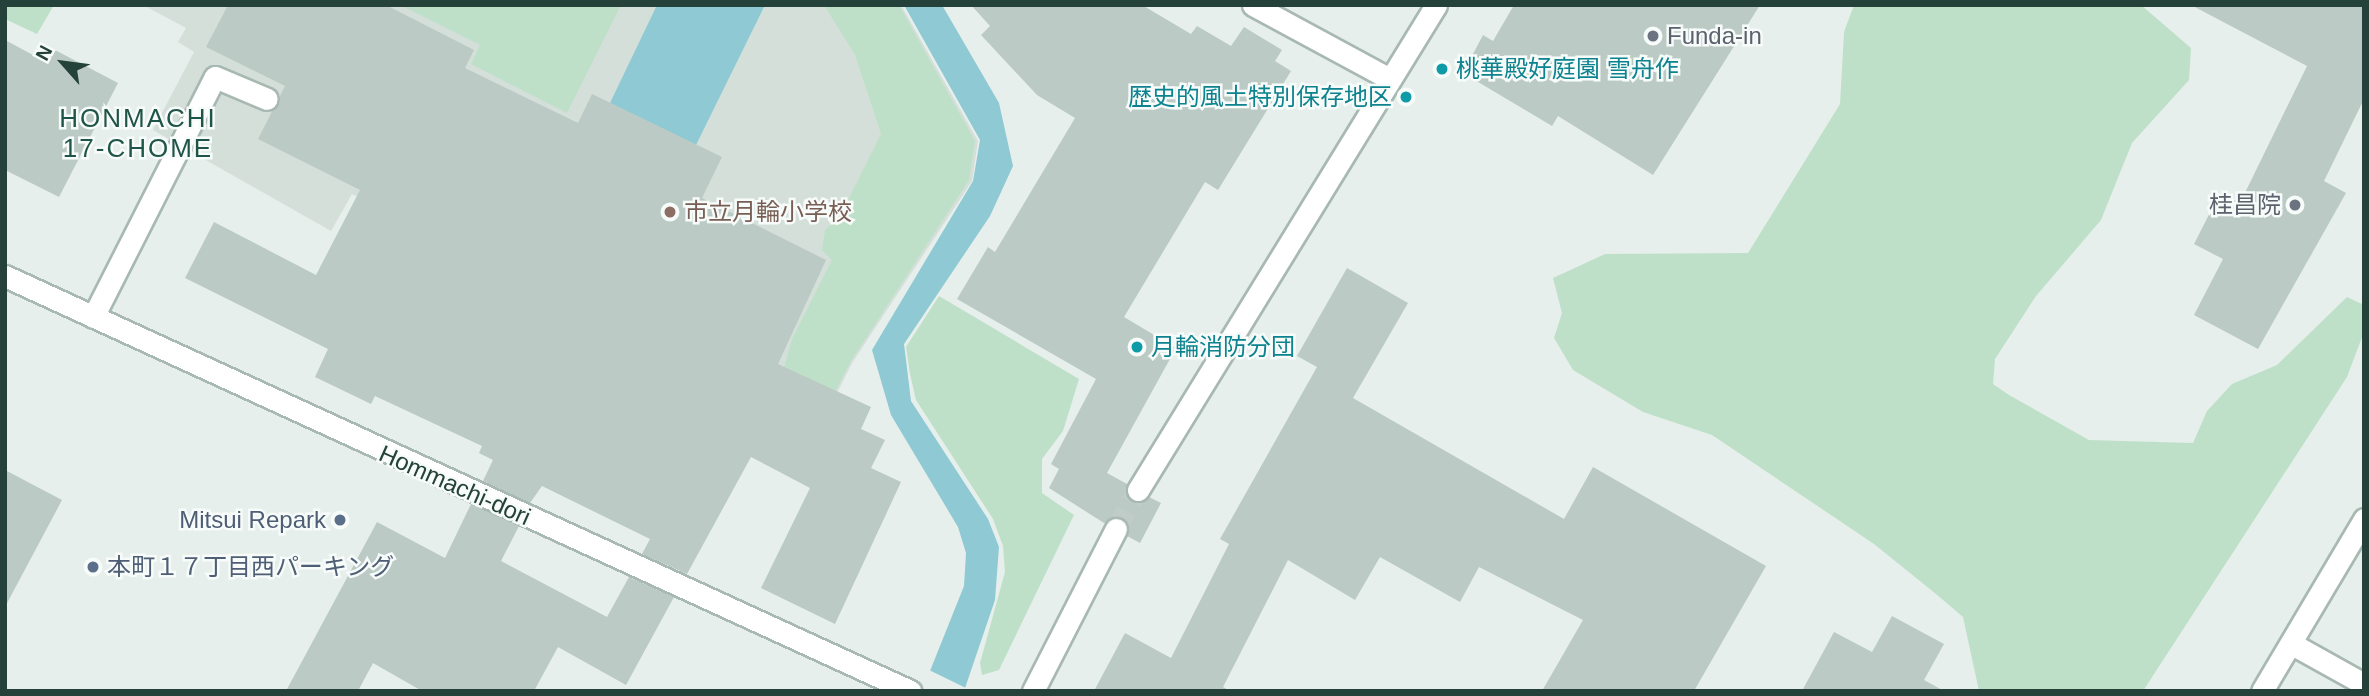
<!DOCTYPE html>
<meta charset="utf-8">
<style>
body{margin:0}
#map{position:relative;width:2369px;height:696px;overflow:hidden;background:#e6efeb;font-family:Helvetica,"Noto Sans JP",sans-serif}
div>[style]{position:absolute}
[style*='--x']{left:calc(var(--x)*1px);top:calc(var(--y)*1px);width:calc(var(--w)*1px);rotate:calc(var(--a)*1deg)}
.built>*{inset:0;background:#d4dfda}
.green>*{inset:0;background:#bfe0c8}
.water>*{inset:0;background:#8ec9d4}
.pier>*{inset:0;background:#e6efeb}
.building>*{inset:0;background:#bbcac4}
.minor-tunnel>*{height:21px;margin-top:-10.5px;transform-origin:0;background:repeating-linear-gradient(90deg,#bfccc8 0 21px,transparent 0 31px)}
.roads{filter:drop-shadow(2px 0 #a8b8b2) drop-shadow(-2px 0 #a8b8b2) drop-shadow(0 2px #a8b8b2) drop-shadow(0 -2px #a8b8b2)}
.service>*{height:21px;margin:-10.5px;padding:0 10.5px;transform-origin:10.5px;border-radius:10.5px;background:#fff}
.minor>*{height:21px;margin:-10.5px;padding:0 10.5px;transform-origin:10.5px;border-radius:10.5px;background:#fff}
.dots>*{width:19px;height:19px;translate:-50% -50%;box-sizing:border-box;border:4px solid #f7fbf9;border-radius:50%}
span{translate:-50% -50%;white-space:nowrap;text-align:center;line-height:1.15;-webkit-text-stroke:5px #f7fbf9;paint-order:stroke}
.worship-label{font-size:24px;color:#5b616d}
.left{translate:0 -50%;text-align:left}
.right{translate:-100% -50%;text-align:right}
.culture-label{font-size:24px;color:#0d838f}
.education-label{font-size:24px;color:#785e54}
.street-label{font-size:24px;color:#24423a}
.service-label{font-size:24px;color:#4e5e75}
.neighbourhood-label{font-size:26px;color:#1f5548;letter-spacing:2px}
.frame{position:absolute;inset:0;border:7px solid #24423a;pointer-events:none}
.north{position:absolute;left:28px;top:28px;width:70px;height:70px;-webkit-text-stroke:5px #f7fbf9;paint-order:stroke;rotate:298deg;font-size:19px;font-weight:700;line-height:28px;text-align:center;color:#24423a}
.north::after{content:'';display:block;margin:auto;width:24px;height:32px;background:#24423a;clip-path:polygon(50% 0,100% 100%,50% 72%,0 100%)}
</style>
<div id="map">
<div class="built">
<i style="clip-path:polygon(143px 5px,901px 5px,978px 141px,972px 181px,852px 363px,818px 431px,352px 194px,331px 231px,153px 130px,194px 52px,178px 42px,186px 28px)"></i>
</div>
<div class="green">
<i style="clip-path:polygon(5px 5px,54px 5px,37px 34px,5px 19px)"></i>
<i style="clip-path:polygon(400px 5px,621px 5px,567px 113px,471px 64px,480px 45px)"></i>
<i style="clip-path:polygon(824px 5px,899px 5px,975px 141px,969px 180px,851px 361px,817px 427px,778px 390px,792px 339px,832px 260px,822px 250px,825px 230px,840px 216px,881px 134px,855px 55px)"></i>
<i style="clip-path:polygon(1854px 5px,2141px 5px,2191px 48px,2189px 80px,2132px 143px,2101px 220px,2036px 296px,1995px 359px,1993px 384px,2009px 395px,2089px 440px,2193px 443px,2207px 411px,2232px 384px,2277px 365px,2347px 297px,2364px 305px,2364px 332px,2347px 377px,2143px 691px,1979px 691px,1963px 617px,1936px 594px,1874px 544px,1712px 435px,1643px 412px,1573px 370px,1554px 338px,1562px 313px,1553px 278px,1605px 254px,1748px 253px,1840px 104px,1844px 32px)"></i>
<i style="clip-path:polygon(939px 296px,1079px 379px,1063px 431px,1042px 459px,1042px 493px,1074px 515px,999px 670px,982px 675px,980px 663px,1005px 572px,1003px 546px,993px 519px,916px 400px,910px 374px,906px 347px)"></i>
</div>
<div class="water">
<i style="clip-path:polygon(657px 5px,764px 7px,696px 145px,610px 103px)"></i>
<i style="clip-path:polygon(904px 5px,942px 5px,999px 103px,1013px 166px,990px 216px,904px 344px,911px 401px,988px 519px,999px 547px,995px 600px,964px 691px,922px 691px,964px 586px,966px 553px,958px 527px,891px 415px,872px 350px,973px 181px,980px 140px)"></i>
</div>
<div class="pier">
<i style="clip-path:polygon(927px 669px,968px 689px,968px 691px,919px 691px)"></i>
</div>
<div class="building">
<i style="clip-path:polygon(228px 5px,386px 5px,474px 50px,465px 68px,578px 123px,592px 94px,722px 157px,702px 198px,826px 260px,778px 364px,871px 407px,861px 429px,885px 440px,871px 468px,901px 482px,835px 624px,761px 588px,810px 488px,751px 457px,687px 574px,642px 554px,650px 539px,542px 486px,530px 503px,483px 481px,493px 460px,479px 453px,482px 446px,375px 396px,371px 404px,315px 377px,328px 349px,185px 278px,214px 222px,316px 275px,360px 190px,258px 139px,285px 86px,206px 47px)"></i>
<i style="clip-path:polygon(971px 5px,1142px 5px,1191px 34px,1197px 26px,1231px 46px,1244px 27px,1282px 50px,1275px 61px,1291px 71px,1218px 190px,1205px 182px,1124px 317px,1176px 348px,1107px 473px,1127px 484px,1132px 501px,1149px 497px,1161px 503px,1140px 543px,1127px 536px,1123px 518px,1104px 523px,1049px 488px,1059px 469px,1051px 464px,1096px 379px,957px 299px,988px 247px,995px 252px,1075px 118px,1037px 95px,981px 35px,990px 26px)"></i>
<i style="clip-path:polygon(1514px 5px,1760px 5px,1653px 175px,1558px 116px,1552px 126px,1463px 73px,1483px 35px,1493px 41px)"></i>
<i style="clip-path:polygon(2191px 5px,2364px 5px,2364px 99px,2324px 181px,2346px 193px,2258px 349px,2194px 315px,2223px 259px,2194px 244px,2220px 193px,2240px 203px,2307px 66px)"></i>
<i style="clip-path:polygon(5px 40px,48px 63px,55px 50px,118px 83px,59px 197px,5px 170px)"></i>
<i style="clip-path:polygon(1347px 268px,1408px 303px,1353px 398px,1564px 519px,1593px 467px,1766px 566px,1694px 691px,1542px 691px,1583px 620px,1479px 567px,1460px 602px,1380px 557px,1355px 600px,1288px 560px,1223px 687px,1230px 691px,1094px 691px,1125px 633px,1171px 658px,1229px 544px,1220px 539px,1317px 367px,1297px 356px)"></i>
<i style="clip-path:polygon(5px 470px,62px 500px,5px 607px)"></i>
<i style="clip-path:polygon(471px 504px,519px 526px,501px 561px,607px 617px,629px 577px,674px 597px,626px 685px,558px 647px,534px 691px,422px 691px,373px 663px,358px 691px,286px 691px,377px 522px,445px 558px)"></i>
<i style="clip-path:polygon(1892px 616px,1944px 644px,1924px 680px,1944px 691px,1802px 691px,1834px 632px,1872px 652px)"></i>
</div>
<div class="minor-tunnel">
<i style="--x:1116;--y:529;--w:45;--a:-60.6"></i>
</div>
<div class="roads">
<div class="service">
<i style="--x:1253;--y:5;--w:153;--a:28.4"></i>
<i style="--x:93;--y:317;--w:269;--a:-63.1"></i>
<i style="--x:215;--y:77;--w:56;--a:22.9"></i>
<i style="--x:2292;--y:644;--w:82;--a:29.1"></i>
</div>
<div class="minor">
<i style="--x:5;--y:276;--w:996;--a:24.63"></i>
<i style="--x:1138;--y:490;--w:569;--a:-58.43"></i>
<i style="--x:1033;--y:691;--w:182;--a:-62.9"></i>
<i style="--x:2262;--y:691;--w:200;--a:-59.3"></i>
</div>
</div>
<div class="dots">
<i style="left:1653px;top:36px;background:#6b7280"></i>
<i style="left:1442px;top:69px;background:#0f9aa8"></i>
<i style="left:1406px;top:97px;background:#0f9aa8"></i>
<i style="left:2295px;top:205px;background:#6b7280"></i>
<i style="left:670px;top:212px;background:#8d6e63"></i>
<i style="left:1137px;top:347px;background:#0f9aa8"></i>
<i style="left:340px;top:520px;background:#5c6f8a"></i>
<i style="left:93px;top:567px;background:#5c6f8a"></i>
</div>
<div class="worship-label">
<span class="left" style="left:1667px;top:36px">Funda-in</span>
<span class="right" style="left:2281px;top:205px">桂昌院</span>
</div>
<div class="culture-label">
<span class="left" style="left:1456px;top:69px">桃華殿好庭園 雪舟作</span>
<span class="right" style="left:1392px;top:97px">歴史的風土特別保存地区</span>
<span class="left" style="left:1151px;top:347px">月輪消防分団</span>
</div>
<div class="education-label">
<span class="left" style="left:684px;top:212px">市立月輪小学校</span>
</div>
<div class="street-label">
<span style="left:455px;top:485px;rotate:24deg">Hommachi-dori</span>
</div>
<div class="service-label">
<span class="right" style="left:326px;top:520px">Mitsui Repark</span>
<span class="left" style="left:107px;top:567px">本町１７丁目西パーキング</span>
</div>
<div class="neighbourhood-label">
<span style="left:138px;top:134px">HONMACHI<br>17-CHOME</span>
</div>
<div class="frame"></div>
<div class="north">N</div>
</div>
